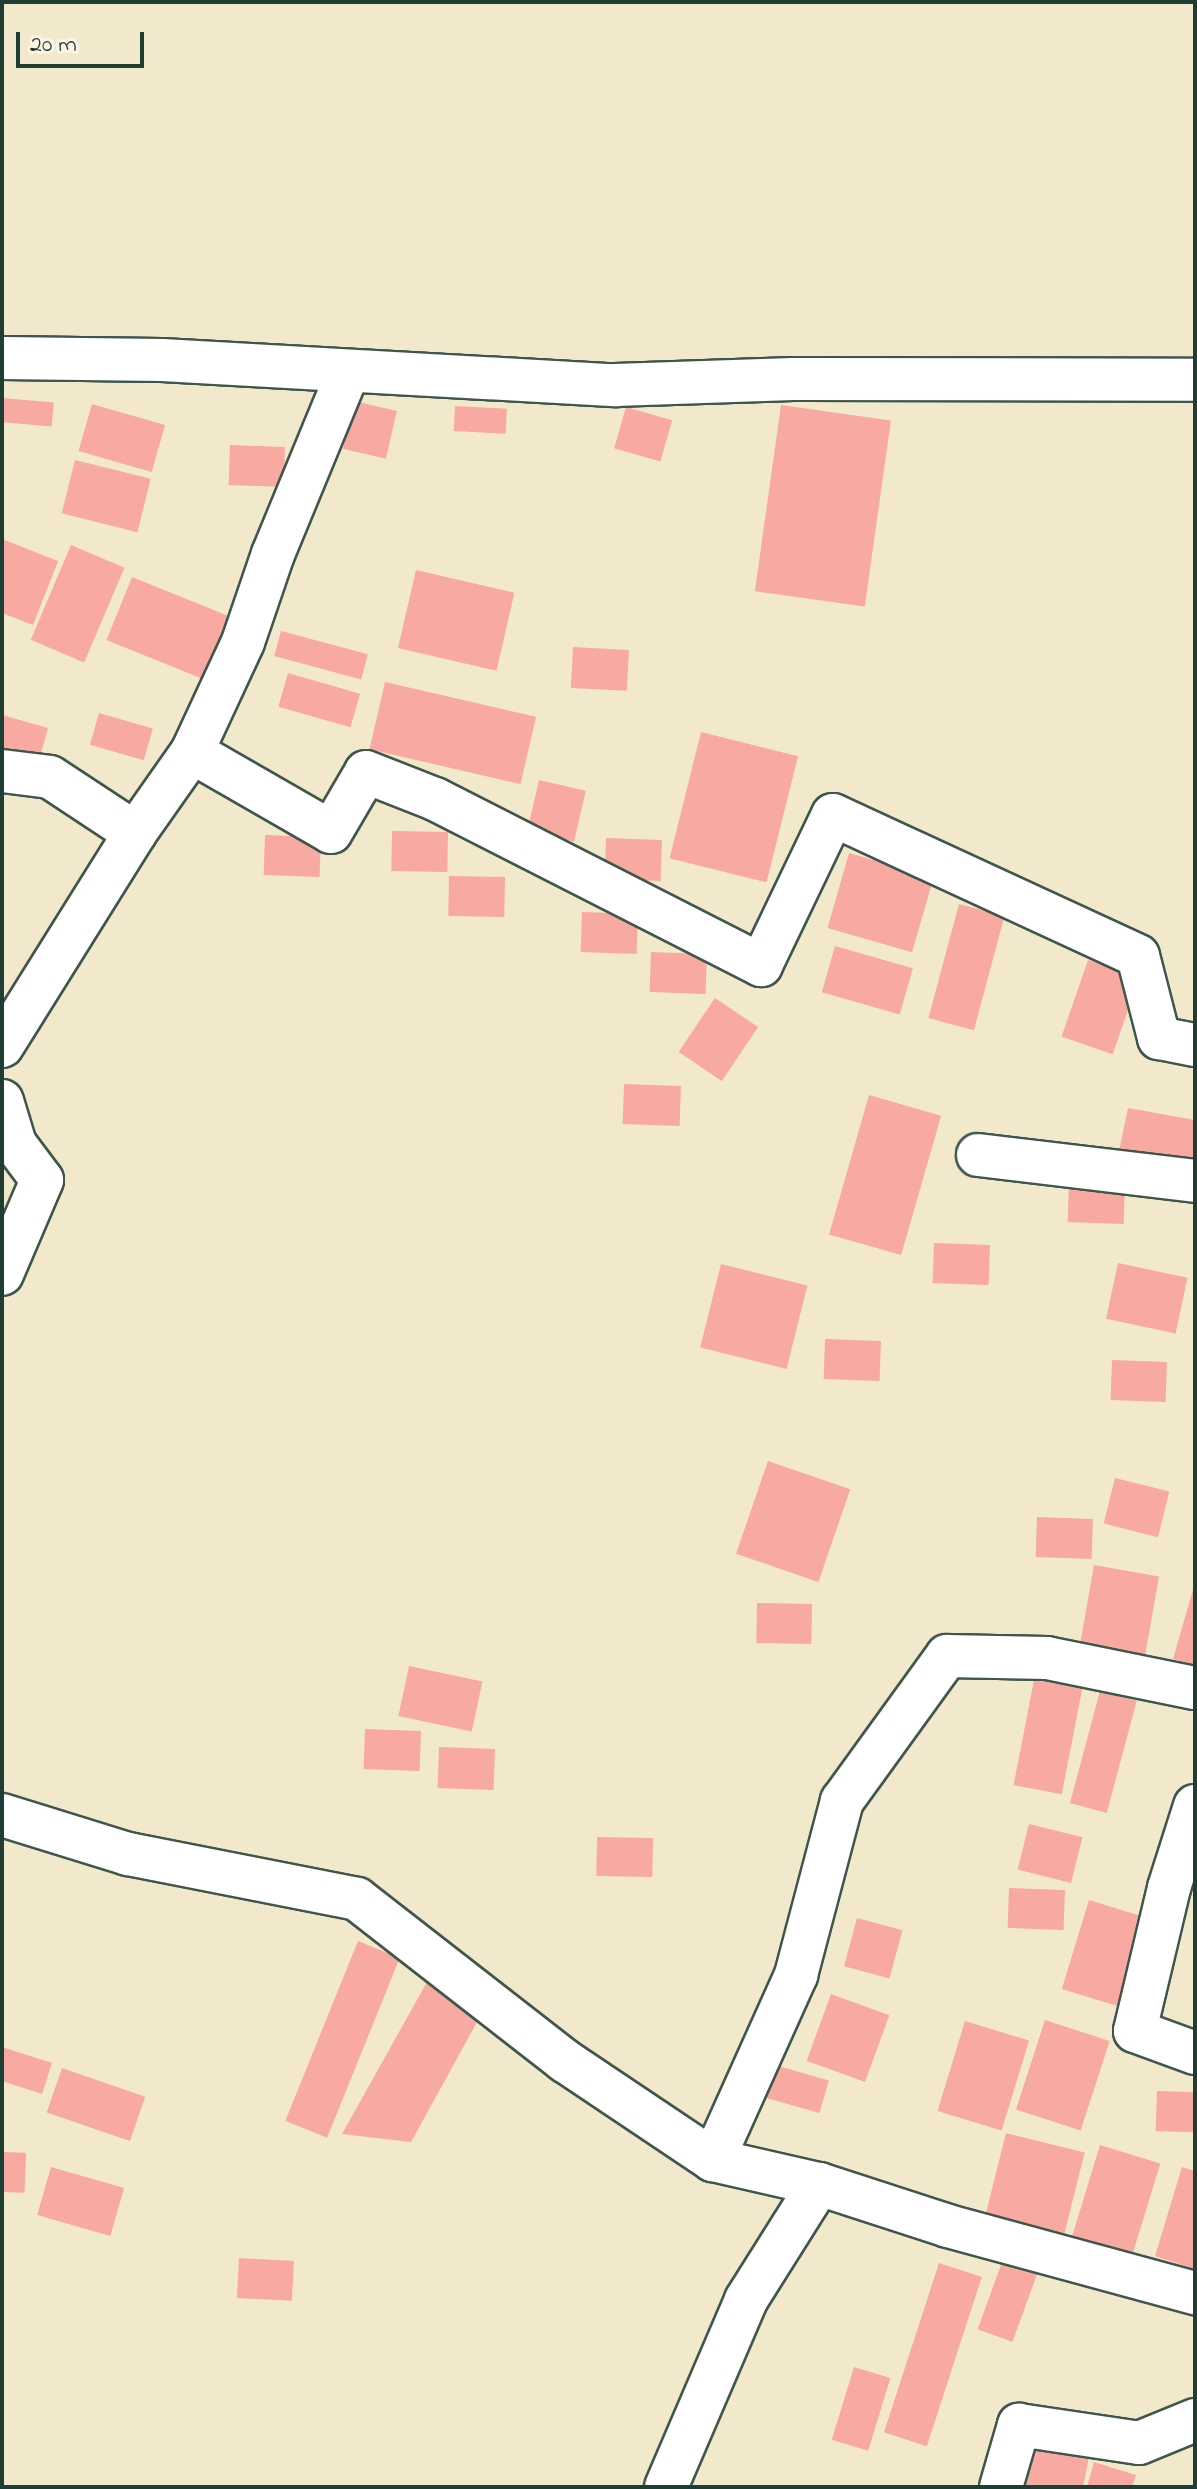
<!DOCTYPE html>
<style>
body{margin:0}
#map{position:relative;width:1197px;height:2489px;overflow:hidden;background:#f2e9cd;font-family:"Indie Flower",sans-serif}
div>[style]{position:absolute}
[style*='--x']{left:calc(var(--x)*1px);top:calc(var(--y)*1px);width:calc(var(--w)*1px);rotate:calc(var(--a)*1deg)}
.building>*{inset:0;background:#f8a9a2;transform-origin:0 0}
.roads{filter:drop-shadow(2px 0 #3f574b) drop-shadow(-2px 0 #3f574b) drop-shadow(0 2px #3f574b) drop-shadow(0 -2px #3f574b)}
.street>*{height:42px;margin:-21px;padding:0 21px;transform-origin:21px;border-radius:21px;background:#fff}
span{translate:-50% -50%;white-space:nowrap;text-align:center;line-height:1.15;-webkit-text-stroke:6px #fcf5e5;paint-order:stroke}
.frame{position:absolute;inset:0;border:4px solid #1f3d34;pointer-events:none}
.scale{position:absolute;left:16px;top:32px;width:128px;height:36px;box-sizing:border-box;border:4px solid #1f3d34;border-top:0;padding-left:10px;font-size:24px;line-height:28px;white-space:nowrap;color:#1f3d34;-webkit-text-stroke:6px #fcf5e5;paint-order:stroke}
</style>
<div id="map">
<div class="building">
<i style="left:2px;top:398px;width:52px;height:24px;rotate:5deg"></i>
<i style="left:354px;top:401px;width:44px;height:49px;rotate:13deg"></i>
<i style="left:92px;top:404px;width:76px;height:49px;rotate:16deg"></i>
<i style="left:781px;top:405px;width:111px;height:188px;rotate:8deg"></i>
<i style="left:455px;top:406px;width:52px;height:25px;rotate:3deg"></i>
<i style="left:626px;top:407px;width:48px;height:43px;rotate:16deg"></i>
<i style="left:230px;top:445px;width:55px;height:40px;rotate:2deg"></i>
<i style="left:75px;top:460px;width:78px;height:55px;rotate:14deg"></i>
<i style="clip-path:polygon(2px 539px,58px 561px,33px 625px,2px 613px)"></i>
<i style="left:71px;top:545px;width:58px;height:103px;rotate:23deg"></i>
<i style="left:416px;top:570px;width:101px;height:80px;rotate:13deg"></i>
<i style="left:132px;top:577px;width:120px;height:68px;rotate:22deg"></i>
<i style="left:281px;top:631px;width:90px;height:26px;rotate:15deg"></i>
<i style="left:573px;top:647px;width:56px;height:41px;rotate:3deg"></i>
<i style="left:288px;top:673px;width:75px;height:35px;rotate:16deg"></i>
<i style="left:385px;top:682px;width:155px;height:69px;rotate:13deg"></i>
<i style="left:99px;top:713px;width:56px;height:33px;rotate:16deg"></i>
<i style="clip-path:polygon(2px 715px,48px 728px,38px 764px,2px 751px)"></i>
<i style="left:701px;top:732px;width:100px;height:130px;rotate:14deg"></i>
<i style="left:539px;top:780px;width:48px;height:52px;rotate:13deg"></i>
<i style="left:392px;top:831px;width:56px;height:40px;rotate:1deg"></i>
<i style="left:265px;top:835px;width:56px;height:40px;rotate:2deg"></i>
<i style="left:606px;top:838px;width:56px;height:41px;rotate:2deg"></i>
<i style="left:849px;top:853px;width:88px;height:78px;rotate:16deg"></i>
<i style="left:449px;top:876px;width:56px;height:40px;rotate:1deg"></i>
<i style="left:959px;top:904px;width:47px;height:118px;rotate:15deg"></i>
<i style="left:582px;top:912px;width:56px;height:40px;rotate:2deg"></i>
<i style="left:835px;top:946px;width:81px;height:48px;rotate:16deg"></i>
<i style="left:651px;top:952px;width:56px;height:40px;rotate:2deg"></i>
<i style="left:1088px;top:960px;width:54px;height:81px;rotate:19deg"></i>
<i style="left:715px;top:998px;width:52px;height:65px;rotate:34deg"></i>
<i style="left:624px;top:1084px;width:57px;height:40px;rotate:2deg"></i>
<i style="left:869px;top:1095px;width:75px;height:145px;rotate:16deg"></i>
<i style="clip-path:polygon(1128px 1108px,1195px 1120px,1195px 1175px,1117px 1161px)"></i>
<i style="left:1069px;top:1182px;width:56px;height:40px;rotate:2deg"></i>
<i style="left:934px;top:1243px;width:56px;height:40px;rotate:2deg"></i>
<i style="left:1118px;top:1263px;width:71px;height:57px;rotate:12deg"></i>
<i style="left:721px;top:1264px;width:89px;height:86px;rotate:14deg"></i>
<i style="left:825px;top:1339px;width:56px;height:40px;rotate:2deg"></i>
<i style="left:1112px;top:1360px;width:55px;height:40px;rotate:2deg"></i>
<i style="left:768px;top:1461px;width:87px;height:98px;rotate:19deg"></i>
<i style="left:1115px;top:1478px;width:56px;height:47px;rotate:14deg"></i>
<i style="left:1037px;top:1517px;width:56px;height:40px;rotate:2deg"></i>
<i style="left:1094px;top:1565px;width:66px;height:90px;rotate:10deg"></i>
<i style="clip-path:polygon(1194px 1586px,1195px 1586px,1195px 1665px,1173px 1659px)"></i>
<i style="left:757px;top:1603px;width:55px;height:40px;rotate:1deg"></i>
<i style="left:409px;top:1666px;width:75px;height:51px;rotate:12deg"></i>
<i style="left:1035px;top:1675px;width:49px;height:112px;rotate:11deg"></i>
<i style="left:1100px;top:1691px;width:38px;height:116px;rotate:15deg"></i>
<i style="left:365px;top:1729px;width:56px;height:40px;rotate:2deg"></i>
<i style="left:439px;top:1747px;width:56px;height:41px;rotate:2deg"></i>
<i style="left:1029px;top:1824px;width:55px;height:47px;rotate:14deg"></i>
<i style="left:597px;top:1837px;width:56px;height:39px;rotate:1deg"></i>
<i style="left:1009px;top:1888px;width:56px;height:40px;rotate:2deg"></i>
<i style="left:1089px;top:1900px;width:68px;height:93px;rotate:17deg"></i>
<i style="left:857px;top:1918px;width:47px;height:50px;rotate:15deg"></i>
<i style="left:358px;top:1941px;width:45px;height:194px;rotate:22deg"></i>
<i style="clip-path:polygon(427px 1982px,482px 2013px,411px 2142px,342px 2134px)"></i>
<i style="left:831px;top:1994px;width:62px;height:71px;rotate:20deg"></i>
<i style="left:1045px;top:2020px;width:68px;height:94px;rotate:18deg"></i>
<i style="left:965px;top:2021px;width:67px;height:94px;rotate:17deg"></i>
<i style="clip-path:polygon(2px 2047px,52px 2063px,42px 2094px,2px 2081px)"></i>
<i style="left:775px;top:2065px;width:56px;height:34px;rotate:16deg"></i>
<i style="left:62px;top:2068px;width:88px;height:47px;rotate:19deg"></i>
<i style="left:1157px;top:2091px;width:38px;height:40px;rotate:2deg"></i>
<i style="left:1006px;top:2133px;width:81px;height:99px;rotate:14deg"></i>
<i style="left:1100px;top:2145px;width:63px;height:109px;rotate:17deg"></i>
<i style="left:2px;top:2152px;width:24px;height:40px;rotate:2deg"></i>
<i style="left:51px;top:2167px;width:76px;height:50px;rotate:16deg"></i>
<i style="clip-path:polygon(1182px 2167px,1195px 2171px,1195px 2269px,1155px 2256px)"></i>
<i style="left:1005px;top:2254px;width:37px;height:80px;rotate:20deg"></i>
<i style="left:239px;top:2258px;width:55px;height:40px;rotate:3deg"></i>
<i style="left:939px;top:2263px;width:45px;height:178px;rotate:18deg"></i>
<i style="left:854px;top:2367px;width:38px;height:76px;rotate:17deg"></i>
<i style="clip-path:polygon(1026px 2444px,1089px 2457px,1083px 2487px,1017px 2487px)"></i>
<i style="clip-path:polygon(1094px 2462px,1136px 2475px,1132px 2487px,1087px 2487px)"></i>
</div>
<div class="roads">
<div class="street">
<i style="--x:2;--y:358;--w:160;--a:0.7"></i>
<i style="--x:162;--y:360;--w:454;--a:3.2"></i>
<i style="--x:615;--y:385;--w:178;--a:-1.9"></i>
<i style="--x:793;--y:379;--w:402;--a:0.1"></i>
<i style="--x:192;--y:752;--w:160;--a:29.9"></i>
<i style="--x:331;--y:832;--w:69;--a:-59.7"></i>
<i style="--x:366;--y:772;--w:74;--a:21.4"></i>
<i style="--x:435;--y:799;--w:366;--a:27"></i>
<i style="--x:761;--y:965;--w:166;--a:-64.4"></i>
<i style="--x:833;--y:815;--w:336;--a:24.8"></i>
<i style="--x:1138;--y:956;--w:85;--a:75.6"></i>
<i style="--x:1159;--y:1038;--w:37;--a:11"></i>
<i style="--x:2;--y:771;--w:48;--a:7.1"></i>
<i style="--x:50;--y:777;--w:102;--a:33.4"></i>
<i style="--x:2;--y:1046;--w:251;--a:-58"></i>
<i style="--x:135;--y:833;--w:99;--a:-54.9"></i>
<i style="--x:192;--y:752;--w:121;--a:-65.1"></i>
<i style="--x:243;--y:642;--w:93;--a:-71.2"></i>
<i style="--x:273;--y:554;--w:197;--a:-67.6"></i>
<i style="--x:2;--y:1101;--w:45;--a:73.2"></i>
<i style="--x:15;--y:1144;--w:45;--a:53.1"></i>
<i style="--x:42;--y:1180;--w:102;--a:113.1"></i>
<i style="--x:978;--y:1155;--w:219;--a:6.8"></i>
<i style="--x:1195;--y:1806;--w:86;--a:107.6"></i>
<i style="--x:1169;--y:1888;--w:147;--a:103.4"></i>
<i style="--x:1135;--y:2031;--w:64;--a:20.1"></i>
<i style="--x:2;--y:1815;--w:132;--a:17.2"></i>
<i style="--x:128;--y:1854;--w:233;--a:11.1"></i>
<i style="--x:357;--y:1899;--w:264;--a:37.9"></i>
<i style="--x:565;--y:2061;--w:178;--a:33.8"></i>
<i style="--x:713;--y:2160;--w:109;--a:12.8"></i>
<i style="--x:819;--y:2184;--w:136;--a:18"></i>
<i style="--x:948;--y:2226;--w:256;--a:15.2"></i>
<i style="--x:713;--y:2160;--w:203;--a:-65.8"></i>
<i style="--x:796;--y:1975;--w:180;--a:-75.2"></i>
<i style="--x:842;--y:1801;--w:179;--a:-54.1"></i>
<i style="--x:947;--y:1656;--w:100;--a:1.1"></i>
<i style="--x:1047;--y:1658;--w:151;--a:11.5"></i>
<i style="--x:666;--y:2487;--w:203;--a:-66.8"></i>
<i style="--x:746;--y:2300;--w:137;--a:-57.8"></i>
<i style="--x:1001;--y:2487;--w:65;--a:-73.8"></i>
<i style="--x:1019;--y:2425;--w:121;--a:8.5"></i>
<i style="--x:1139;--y:2443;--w:61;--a:-22.3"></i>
</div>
</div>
<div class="frame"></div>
<div class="scale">20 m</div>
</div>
